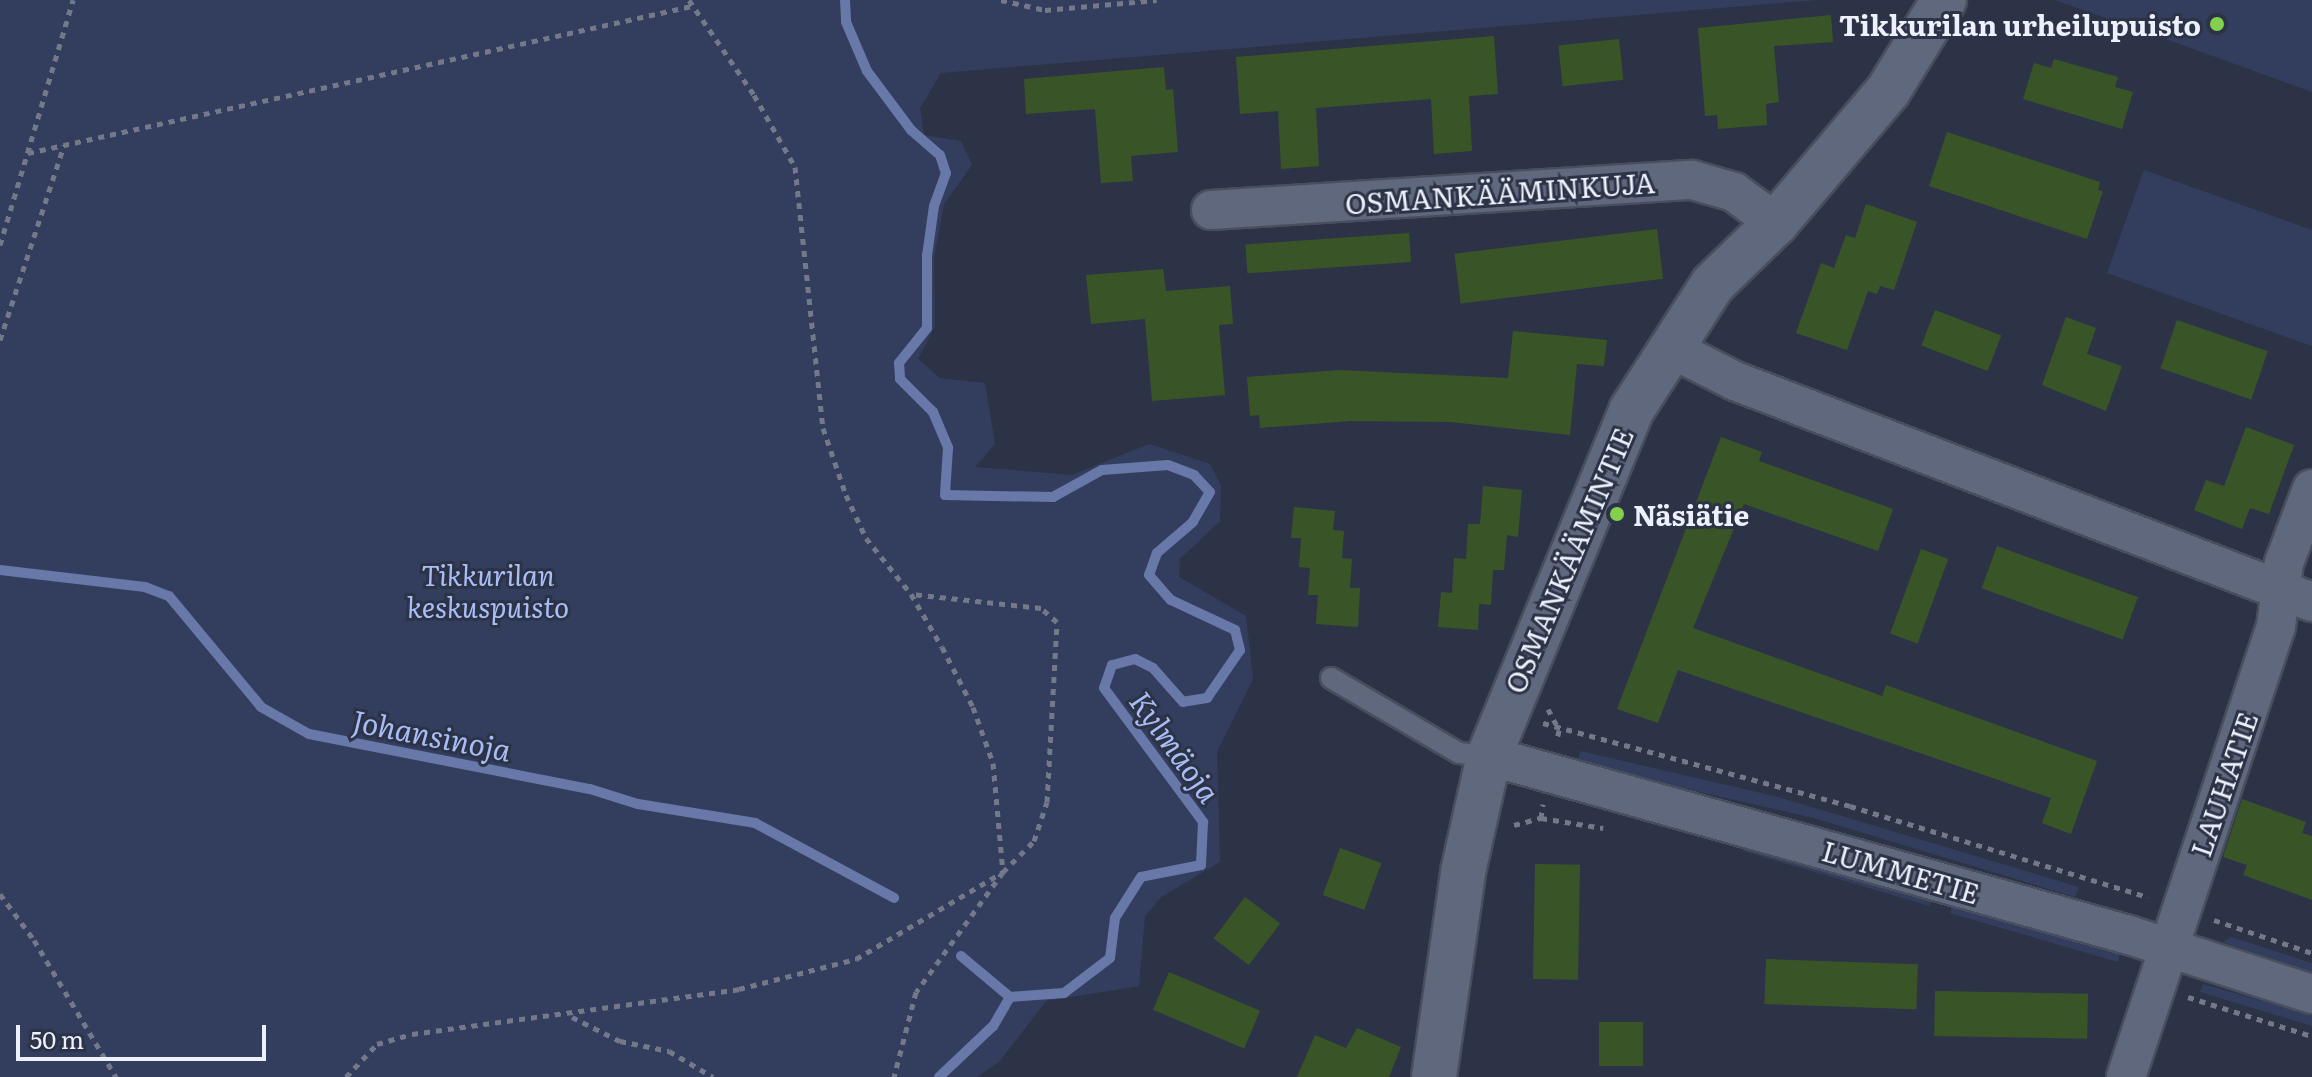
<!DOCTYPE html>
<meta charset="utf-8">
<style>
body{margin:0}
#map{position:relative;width:2312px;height:1077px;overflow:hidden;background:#2d3346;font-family:Literata,serif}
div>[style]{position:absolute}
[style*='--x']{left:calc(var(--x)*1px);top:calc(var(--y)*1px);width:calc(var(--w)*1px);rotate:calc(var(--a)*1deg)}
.green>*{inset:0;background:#333e5f}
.stream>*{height:10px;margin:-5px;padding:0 5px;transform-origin:5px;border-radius:5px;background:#6878a8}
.building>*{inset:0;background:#395528;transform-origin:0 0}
.path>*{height:5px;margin-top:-2.5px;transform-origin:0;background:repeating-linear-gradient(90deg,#737989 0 6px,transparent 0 12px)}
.roads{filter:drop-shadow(2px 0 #494e5e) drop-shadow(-2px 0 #494e5e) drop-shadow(0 2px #494e5e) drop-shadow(0 -2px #494e5e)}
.lane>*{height:20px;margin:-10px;padding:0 10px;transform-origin:10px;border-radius:10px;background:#60687d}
.street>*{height:38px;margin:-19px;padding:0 19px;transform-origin:19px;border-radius:19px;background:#60687d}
.secondary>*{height:44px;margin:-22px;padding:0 22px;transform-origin:22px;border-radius:22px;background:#60687d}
.dots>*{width:22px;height:22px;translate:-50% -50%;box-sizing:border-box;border:4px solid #2d3346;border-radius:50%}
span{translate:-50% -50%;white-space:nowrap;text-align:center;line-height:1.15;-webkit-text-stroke:6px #2d3346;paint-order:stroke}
.poi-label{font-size:28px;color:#ecf1fd;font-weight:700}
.right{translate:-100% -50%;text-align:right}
.left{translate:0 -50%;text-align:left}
.street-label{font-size:28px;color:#ecf1fd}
.park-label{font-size:28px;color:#a9bdf7;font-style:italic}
.water-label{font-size:30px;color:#a8bcf6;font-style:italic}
.scale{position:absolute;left:16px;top:1025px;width:250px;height:36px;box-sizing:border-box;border:4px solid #ecf1fd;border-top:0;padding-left:10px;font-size:24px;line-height:28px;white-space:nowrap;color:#ecf1fd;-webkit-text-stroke:6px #2d3346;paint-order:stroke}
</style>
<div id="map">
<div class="green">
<i style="clip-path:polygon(0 0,1817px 0,941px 73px,920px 108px,924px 135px,961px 141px,972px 165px,944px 204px,934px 258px,935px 326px,918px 359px,940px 378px,985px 383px,995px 444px,975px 467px,1072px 475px,1149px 444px,1210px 464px,1221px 486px,1220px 521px,1180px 559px,1179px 577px,1246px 616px,1253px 679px,1217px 752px,1220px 862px,1161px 897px,1145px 916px,1139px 986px,1046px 1001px,1000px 1061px,977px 1077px,0 1077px)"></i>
<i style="clip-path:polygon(2055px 0,2312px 0,2312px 92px,2188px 47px)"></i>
<i style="clip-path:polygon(2144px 170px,2312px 230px,2312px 346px,2107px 273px)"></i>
<i style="clip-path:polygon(1580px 751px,1778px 797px,2079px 887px,2075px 897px,1814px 818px,1577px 764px)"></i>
<i style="clip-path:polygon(1744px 842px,1933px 894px,1930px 906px,1743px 851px)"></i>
<i style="clip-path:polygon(1954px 899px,2120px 952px,2118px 962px,1950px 913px)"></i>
<i style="clip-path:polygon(2231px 937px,2312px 963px,2312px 972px,2223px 942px)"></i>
<i style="clip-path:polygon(2203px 984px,2312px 1015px,2312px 1026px,2200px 992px)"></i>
</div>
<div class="stream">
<i style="--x:845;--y:0;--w:22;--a:87"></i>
<i style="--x:846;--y:22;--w:53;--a:66.8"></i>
<i style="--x:867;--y:71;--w:74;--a:53.3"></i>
<i style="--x:911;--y:130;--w:38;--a:41"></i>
<i style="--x:940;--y:155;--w:19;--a:72"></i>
<i style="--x:946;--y:173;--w:35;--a:110"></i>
<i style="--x:934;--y:206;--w:50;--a:98"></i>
<i style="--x:927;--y:256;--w:72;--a:90"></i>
<i style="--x:927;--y:328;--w:45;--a:128.7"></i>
<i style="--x:899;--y:363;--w:16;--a:86"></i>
<i style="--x:900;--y:379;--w:47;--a:45"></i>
<i style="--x:933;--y:412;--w:39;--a:67"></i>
<i style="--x:948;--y:448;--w:47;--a:93.7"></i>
<i style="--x:945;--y:495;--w:108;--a:1.1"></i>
<i style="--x:1053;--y:497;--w:56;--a:-28.9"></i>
<i style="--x:1102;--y:470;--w:66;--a:-4.3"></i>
<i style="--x:1168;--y:465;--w:28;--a:21"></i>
<i style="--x:1194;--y:475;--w:23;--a:47"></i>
<i style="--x:1210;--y:492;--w:34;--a:120"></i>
<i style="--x:1193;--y:522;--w:48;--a:139.3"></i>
<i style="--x:1157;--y:553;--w:23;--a:110"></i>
<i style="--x:1149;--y:575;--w:33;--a:49"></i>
<i style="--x:1171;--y:600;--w:71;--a:25.1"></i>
<i style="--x:1235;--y:630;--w:21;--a:76"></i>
<i style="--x:1240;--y:650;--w:58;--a:124.5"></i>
<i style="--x:1207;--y:698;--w:24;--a:171"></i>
<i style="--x:1183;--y:702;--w:45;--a:-131.4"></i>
<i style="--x:1153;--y:668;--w:20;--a:-153"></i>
<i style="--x:1135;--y:659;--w:24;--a:165"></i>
<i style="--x:1112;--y:665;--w:24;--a:109"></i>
<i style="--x:1104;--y:688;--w:167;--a:53.5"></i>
<i style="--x:1203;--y:822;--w:43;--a:92.7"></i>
<i style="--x:1201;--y:865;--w:61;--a:168.7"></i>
<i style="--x:1141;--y:877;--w:49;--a:122.4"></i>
<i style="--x:1115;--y:918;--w:40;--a:97.1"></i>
<i style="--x:1110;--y:958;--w:58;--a:142.7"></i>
<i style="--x:1064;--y:993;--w:54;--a:175.8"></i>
<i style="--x:1010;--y:997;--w:34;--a:120"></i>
<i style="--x:993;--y:1026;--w:74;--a:136.6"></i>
<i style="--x:0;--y:570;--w:146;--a:6.7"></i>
<i style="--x:145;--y:587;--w:26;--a:21"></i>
<i style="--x:169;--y:596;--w:144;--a:50.3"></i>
<i style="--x:261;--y:707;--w:55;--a:29.4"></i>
<i style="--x:309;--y:734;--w:286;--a:11.1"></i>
<i style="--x:590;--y:789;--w:50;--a:17.4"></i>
<i style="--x:638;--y:804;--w:119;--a:9.2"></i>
<i style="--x:755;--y:823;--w:158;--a:28.3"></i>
<i style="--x:961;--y:956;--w:64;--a:39.9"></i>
</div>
<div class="building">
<i style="clip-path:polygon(1831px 15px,1833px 42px,1774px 46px,1779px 102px,1766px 104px,1767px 125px,1718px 129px,1717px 115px,1705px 116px,1698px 28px)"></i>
<i style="clip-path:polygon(1494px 36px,1498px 94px,1469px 96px,1472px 151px,1434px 154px,1431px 99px,1316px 108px,1319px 166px,1281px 169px,1278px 111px,1240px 114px,1236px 57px)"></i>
<i style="left:1619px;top:39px;width:41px;height:61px;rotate:84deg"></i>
<i style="clip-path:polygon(2054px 59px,2118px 77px,2115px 87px,2133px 92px,2122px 129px,2023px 99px,2034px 63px,2051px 68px)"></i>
<i style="clip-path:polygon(1164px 67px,1166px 90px,1173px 89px,1178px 152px,1131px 156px,1133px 181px,1101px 183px,1095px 109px,1026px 114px,1024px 79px)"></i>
<i style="clip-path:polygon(1947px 132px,2100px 182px,2098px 190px,2103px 191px,2087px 239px,1929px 186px)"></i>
<i style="clip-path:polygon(1866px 204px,1917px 222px,1894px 290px,1880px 286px,1877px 294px,1868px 291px,1847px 350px,1796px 333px,1821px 263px,1834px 268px,1846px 235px,1855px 238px)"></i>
<i style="left:1657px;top:229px;width:50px;height:204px;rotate:83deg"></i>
<i style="left:1409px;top:233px;width:29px;height:164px;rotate:86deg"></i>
<i style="clip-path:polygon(1163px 269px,1166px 291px,1230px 286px,1233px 324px,1219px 325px,1225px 395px,1152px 401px,1145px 319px,1091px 324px,1086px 275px)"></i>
<i style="left:1935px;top:310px;width:71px;height:38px;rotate:21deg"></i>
<i style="clip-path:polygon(2066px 317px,2096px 328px,2087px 354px,2122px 366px,2106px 411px,2042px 385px)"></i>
<i style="left:2177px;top:320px;width:96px;height:51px;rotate:19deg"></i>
<i style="clip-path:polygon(1513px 331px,1607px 340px,1604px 366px,1577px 364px,1570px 435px,1450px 422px,1351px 421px,1260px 428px,1259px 415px,1250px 416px,1247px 377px,1340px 370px,1508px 378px)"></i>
<i style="clip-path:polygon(2246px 427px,2294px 445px,2269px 514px,2250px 508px,2242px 529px,2194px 510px,2206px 480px,2224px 486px)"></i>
<i style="clip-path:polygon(1721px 437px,1762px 452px,1759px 461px,1893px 509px,1878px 551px,1744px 504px,1693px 628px,1882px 696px,1886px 685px,2097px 761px,2071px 834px,2042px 823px,2051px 798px,1678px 670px,1658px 723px,1617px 709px)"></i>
<i style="clip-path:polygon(1483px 486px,1522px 490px,1518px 537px,1507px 535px,1504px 570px,1493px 570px,1491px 605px,1479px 604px,1478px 630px,1438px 627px,1441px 592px,1452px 593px,1454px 558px,1466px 559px,1468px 524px,1480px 524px)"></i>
<i style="clip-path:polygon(1294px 507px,1335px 511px,1333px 530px,1344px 531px,1342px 558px,1352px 559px,1350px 588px,1360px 588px,1358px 627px,1316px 624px,1318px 595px,1308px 595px,1310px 568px,1299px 567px,1301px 538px,1291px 538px)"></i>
<i style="left:1997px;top:546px;width:150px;height:45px;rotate:20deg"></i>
<i style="left:1921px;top:549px;width:29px;height:90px;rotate:20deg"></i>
<i style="clip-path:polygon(2242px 799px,2306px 822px,2302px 833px,2312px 836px,2312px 900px,2243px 875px,2247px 865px,2223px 857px)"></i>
<i style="left:1340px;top:848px;width:44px;height:50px;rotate:20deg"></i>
<i style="left:1535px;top:864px;width:45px;height:115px;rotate:1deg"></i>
<i style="left:1245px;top:897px;width:44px;height:52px;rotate:37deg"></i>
<i style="left:1766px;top:959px;width:152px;height:45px;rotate:2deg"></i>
<i style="left:1169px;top:972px;width:99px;height:41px;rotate:23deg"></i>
<i style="left:1935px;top:991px;width:153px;height:45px;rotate:1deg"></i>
<i style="left:1599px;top:1022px;width:44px;height:44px"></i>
<i style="clip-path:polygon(1357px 1028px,1401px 1047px,1389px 1077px,1297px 1077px,1315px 1035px,1346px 1048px)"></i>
</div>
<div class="path">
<i style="--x:689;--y:0;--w:115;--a:55.6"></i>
<i style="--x:754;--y:95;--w:83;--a:60.3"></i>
<i style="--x:795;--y:167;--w:262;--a:83.9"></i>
<i style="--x:823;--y:428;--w:71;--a:71.1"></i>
<i style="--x:846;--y:495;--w:47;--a:65.1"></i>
<i style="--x:866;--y:538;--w:72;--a:51.2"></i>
<i style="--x:911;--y:594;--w:61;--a:59.7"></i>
<i style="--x:942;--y:647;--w:68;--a:62.7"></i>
<i style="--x:973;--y:707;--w:59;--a:70.3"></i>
<i style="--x:993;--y:763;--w:109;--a:84.8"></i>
<i style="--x:1003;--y:872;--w:148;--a:125.9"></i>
<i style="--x:916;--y:992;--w:88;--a:104.5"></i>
<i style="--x:1001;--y:0;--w:45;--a:12.8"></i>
<i style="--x:1045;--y:10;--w:112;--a:-5.1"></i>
<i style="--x:28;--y:153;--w:680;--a:-12.48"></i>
<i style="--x:0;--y:245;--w:256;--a:-73.4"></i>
<i style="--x:0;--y:340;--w:205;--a:-71.8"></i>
<i style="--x:1548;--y:709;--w:24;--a:62"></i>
<i style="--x:1559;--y:730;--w:10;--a:101"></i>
<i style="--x:1543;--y:723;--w:318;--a:15.1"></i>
<i style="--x:1850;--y:806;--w:312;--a:17"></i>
<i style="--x:1541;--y:818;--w:63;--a:9.2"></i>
<i style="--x:1514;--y:825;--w:28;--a:-15"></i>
<i style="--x:1541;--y:818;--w:14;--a:-82"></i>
<i style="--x:0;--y:894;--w:57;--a:53.5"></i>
<i style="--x:34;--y:940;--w:160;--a:59.1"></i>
<i style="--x:2214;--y:920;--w:103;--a:18.6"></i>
<i style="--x:2188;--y:997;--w:130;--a:17.5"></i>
<i style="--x:572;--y:1017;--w:54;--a:26.6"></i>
<i style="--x:620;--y:1041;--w:50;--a:11.5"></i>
<i style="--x:669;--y:1051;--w:51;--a:30.6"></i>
<i style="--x:346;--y:1077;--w:45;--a:-46.8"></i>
<i style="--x:377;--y:1044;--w:36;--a:-16"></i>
<i style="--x:412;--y:1034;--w:330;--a:-7.8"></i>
<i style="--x:739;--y:989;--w:121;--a:-14.4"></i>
<i style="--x:856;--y:959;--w:171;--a:-30.6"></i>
<i style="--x:1003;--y:872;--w:44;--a:-45"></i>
<i style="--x:1034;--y:841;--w:41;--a:-71.6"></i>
<i style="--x:1047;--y:802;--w:180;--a:-86.8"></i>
<i style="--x:1057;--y:622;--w:21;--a:-139"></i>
<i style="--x:1041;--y:608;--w:130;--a:-173.8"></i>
</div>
<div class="roads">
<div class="lane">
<i style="--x:1331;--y:678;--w:148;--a:30.4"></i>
<i style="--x:1459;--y:753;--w:30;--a:6"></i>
</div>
<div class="street">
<i style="--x:1211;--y:210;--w:482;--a:-3.6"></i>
<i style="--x:1692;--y:180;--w:44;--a:15.9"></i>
<i style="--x:1734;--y:192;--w:52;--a:36.4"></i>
<i style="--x:1670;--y:348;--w:73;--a:26.9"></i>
<i style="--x:1735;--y:381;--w:618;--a:20.96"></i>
<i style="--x:1489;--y:756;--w:665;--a:15.63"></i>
<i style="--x:2129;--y:935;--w:192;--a:17.9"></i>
<i style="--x:2126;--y:1077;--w:474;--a:-71.6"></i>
<i style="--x:2276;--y:627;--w:64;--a:-82.9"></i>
<i style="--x:2284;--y:563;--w:79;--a:-69.3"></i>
</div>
<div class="secondary">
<i style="--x:1434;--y:1077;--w:207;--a:-81.9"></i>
<i style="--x:1463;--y:872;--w:119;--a:-77.4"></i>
<i style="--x:1489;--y:756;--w:373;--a:-67.6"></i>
<i style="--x:1631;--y:411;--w:151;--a:-57.2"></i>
<i style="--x:1713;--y:284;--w:88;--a:-44.1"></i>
<i style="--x:1776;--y:223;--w:173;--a:-49.7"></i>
<i style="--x:1888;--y:91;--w:107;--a:-58.4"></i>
</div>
</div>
<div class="dots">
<i style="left:2217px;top:24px;background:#83d04e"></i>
<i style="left:1617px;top:514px;background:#83d04e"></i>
</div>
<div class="poi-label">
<span class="right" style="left:2201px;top:24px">Tikkurilan urheilupuisto</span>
<span class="left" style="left:1633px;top:514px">Näsiätie</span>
</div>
<div class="street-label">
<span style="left:1500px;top:192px;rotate:-4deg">OSMANKÄÄMINKUJA</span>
<span style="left:1568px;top:560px;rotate:-67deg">OSMANKÄÄMINTIE</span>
<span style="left:2223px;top:784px;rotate:-71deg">LAUHATIE</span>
<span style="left:1901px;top:871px;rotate:16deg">LUMMETIE</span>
</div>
<div class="park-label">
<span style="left:488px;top:590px">Tikkurilan<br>keskuspuisto</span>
</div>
<div class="water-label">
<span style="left:432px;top:734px;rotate:11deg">Johansinoja</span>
<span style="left:1176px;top:746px;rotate:54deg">Kylmäoja</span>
</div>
<div class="scale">50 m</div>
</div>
